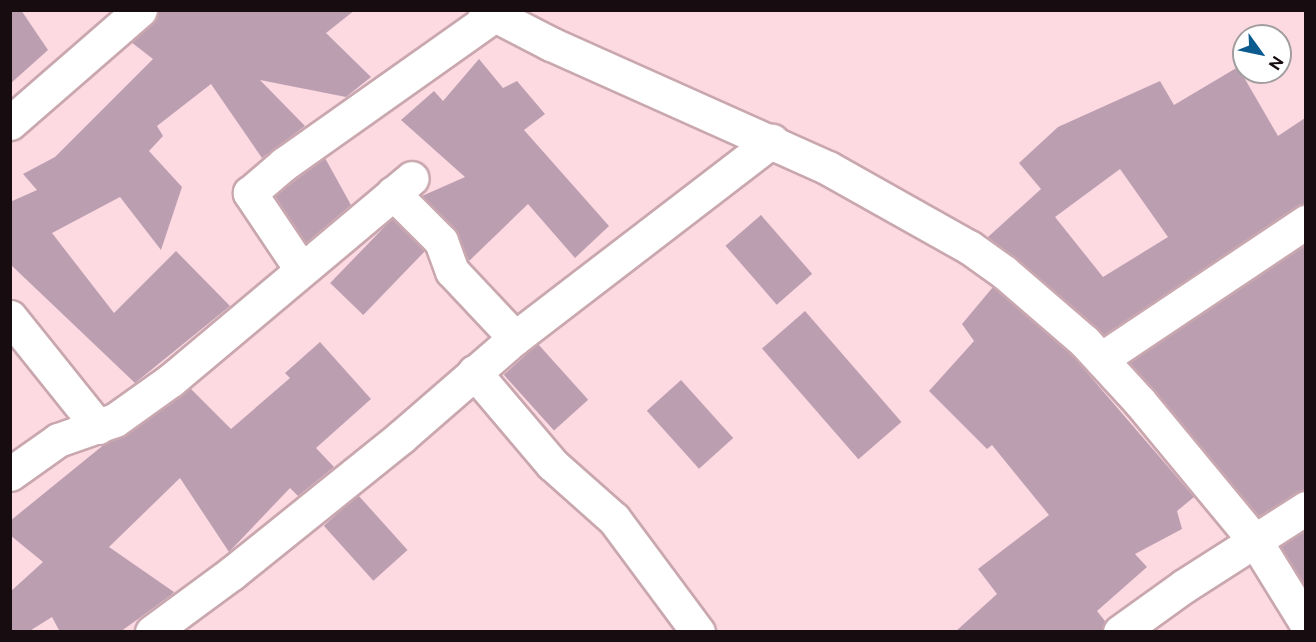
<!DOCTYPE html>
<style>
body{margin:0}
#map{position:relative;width:1316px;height:642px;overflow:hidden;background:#fdd9e1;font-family:"Public Sans",sans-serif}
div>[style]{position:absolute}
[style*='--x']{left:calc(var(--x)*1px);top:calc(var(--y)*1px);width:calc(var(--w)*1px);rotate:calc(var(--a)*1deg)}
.building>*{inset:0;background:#bb9fb1;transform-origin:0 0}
.roads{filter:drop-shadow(2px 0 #c9a7af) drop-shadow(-2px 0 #c9a7af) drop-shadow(0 2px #c9a7af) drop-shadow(0 -2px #c9a7af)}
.street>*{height:33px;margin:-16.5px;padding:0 16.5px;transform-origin:16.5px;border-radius:16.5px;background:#fff}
span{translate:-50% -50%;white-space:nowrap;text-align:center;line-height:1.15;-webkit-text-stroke:4.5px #fff;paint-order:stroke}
.frame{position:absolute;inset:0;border:12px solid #170c0f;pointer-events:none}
.north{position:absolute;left:1232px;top:24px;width:60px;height:60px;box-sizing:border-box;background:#fff;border:2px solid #a29e9f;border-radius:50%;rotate:123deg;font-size:16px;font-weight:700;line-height:24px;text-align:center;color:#170c0f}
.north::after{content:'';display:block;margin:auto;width:21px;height:27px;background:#0b5b8e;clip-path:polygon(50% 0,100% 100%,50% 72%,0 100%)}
</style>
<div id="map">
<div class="building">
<i style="clip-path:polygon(10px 10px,21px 10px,48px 50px,10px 84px)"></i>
<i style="clip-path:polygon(158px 10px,355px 10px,326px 33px,371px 77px,346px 97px,260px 80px,305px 126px,262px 158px,211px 84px,157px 126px,163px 136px,149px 151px,182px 187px,161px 250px,120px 197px,52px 233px,114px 313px,176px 251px,230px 306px,135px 383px,10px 264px,10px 202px,37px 190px,23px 174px,55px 157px,153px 59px,131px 42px,153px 24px)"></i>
<i style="clip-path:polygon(479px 59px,503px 88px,517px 81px,545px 114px,524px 130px,609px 226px,575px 258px,528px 204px,469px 261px,455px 228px,422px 196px,465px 177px,401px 120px,434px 91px,443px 101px)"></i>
<i style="clip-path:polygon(evenodd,1238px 67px,1278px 136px,1305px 118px,1305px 203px,1104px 335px,988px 237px,1041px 189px,1019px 163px,1058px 127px,1160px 81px,1174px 105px,1238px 67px,1120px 169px,1168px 237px,1103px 277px,1055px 217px,1120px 169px)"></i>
<i style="clip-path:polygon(325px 158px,351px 205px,306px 243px,275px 196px)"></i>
<i style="left:761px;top:215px;width:78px;height:47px;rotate:49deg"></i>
<i style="left:392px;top:219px;width:46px;height:89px;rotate:44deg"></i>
<i style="clip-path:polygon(1305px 245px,1305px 489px,1259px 516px,1129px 363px)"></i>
<i style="clip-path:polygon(993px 287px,1071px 354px,1194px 497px,1177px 511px,1182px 529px,1135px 554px,1147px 567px,1097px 611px,1105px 621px,1102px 632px,955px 632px,997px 594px,978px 569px,1049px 515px,992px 445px,987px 449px,929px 391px,974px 341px,962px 324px)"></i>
<i style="left:805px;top:311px;width:147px;height:57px;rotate:49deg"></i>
<i style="clip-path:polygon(320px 342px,371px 399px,316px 448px,334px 467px,298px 496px,290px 488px,229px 552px,180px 478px,109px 547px,174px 592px,171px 595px,120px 632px,60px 632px,52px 617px,28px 632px,10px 632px,10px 592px,43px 562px,10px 535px,10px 521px,106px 443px,126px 435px,190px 388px,231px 429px,290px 378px,285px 373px)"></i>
<i style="left:538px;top:344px;width:75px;height:46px;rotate:48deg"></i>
<i style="left:681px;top:380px;width:78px;height:46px;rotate:48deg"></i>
<i style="left:358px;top:495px;width:74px;height:46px;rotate:48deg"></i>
<i style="clip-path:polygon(1305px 531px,1305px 586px,1281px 546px)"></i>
</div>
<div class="roads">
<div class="street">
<i style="--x:485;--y:10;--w:74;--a:27.3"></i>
<i style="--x:551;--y:44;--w:303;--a:24.1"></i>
<i style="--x:828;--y:168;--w:162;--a:29.3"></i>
<i style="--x:969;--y:247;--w:43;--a:35.5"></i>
<i style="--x:1004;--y:272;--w:106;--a:40.8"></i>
<i style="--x:1084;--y:341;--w:83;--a:47.4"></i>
<i style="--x:1140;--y:402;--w:182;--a:50.4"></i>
<i style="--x:1256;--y:542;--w:95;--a:58.3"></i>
<i style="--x:10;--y:123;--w:172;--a:-41"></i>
<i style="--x:393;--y:193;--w:68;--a:45"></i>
<i style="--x:441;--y:241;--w:32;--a:70"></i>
<i style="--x:452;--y:271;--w:92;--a:46.8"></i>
<i style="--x:301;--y:269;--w:92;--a:-123.9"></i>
<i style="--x:250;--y:193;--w:45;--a:-40.5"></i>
<i style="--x:284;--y:164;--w:256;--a:-35.3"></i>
<i style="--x:10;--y:317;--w:141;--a:51.3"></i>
<i style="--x:1101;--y:359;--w:247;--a:-33.8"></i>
<i style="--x:474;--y:372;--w:121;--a:49.7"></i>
<i style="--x:552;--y:464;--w:83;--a:41.6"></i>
<i style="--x:614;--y:519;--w:141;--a:53.4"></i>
<i style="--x:10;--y:474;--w:59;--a:-35.3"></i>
<i style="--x:58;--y:440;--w:60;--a:-19.3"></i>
<i style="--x:115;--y:420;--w:69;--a:-35.5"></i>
<i style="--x:171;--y:380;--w:314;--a:-40"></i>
<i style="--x:152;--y:632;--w:99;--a:-36.4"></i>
<i style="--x:232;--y:573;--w:217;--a:-38.8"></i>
<i style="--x:401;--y:437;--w:151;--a:-41"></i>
<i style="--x:515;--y:338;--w:324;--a:-37.5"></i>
<i style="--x:1120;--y:632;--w:79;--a:-35.7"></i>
<i style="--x:1184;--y:586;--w:145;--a:-32.6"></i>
</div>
</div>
<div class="frame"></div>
<div class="north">N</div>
</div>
